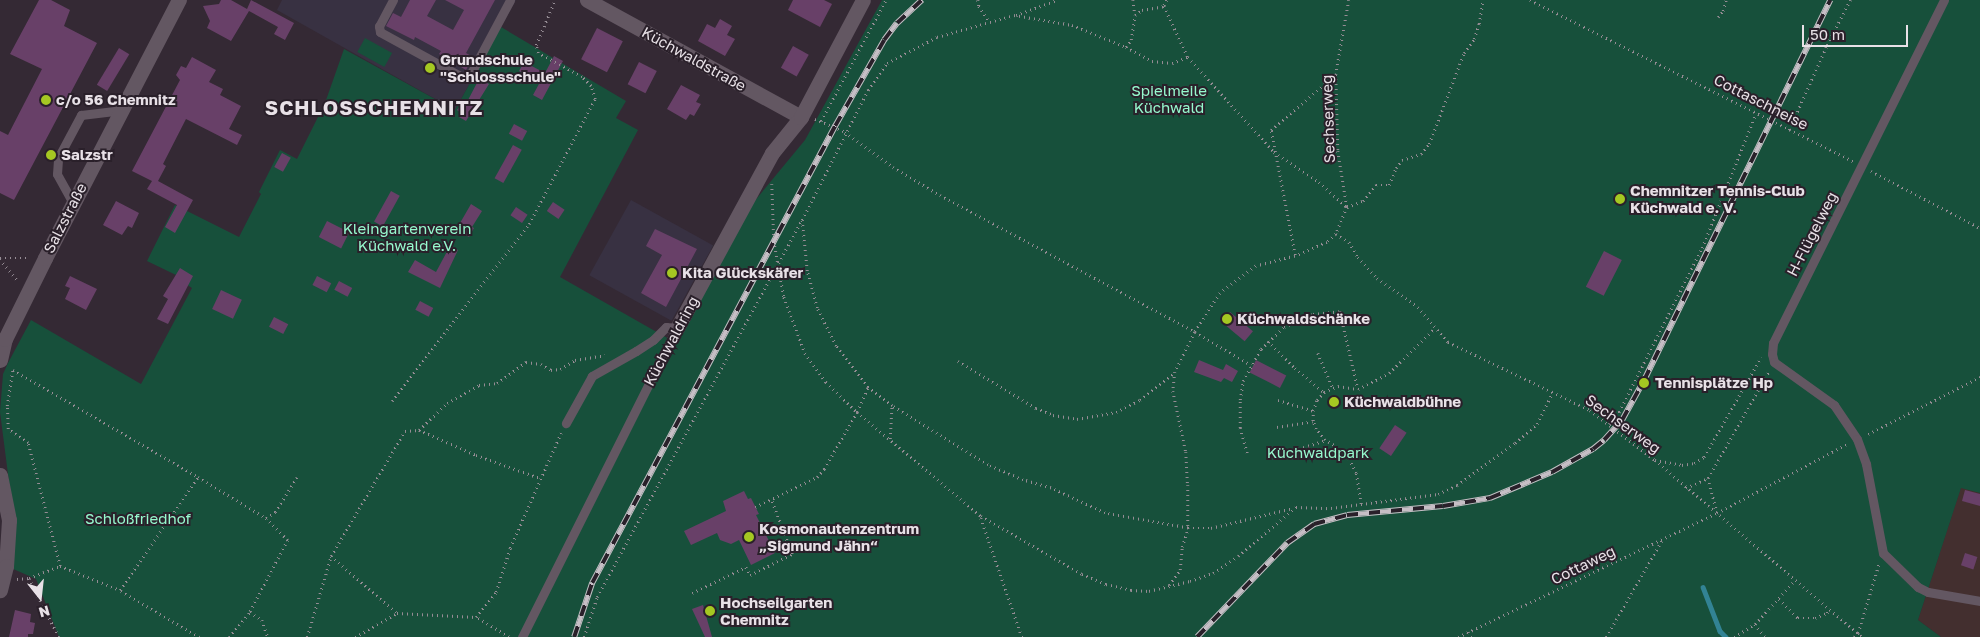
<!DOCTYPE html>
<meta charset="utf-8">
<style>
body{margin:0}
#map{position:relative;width:1980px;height:637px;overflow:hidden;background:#342934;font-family:"Golos Text",sans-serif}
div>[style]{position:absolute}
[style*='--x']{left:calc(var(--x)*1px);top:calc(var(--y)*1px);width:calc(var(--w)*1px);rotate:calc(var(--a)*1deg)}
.industrial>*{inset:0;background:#432f2f}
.education>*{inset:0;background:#383142;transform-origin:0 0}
.green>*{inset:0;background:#17503b;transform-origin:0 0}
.stream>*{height:4.5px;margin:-2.25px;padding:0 2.25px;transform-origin:2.25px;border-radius:2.25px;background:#328394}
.building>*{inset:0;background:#684068;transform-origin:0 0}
.path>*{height:2.5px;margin-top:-1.25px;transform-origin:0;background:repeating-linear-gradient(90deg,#958c94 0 1px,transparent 0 5px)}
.lane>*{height:9px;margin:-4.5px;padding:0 4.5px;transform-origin:4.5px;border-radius:4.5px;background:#635762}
.street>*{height:15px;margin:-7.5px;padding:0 7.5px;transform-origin:7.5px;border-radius:7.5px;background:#635762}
.rail>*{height:5.5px;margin-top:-2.75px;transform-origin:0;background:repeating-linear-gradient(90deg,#2a202a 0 11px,#c6bec5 0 22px);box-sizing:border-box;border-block:1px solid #c6bec5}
.dots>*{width:14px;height:14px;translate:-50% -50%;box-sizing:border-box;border:2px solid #2a202a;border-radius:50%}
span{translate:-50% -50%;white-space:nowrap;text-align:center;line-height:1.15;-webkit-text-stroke:4px #2a202a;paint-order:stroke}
.poi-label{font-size:15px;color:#e8e1e7;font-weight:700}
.left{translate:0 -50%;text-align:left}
.street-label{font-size:15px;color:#e8e1e7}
.park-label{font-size:15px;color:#96f9ce}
.district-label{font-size:20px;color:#e8e1e7;font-weight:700;letter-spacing:1px}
.north{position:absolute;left:15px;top:572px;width:50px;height:50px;-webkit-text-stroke:4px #2a202a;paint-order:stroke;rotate:164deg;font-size:14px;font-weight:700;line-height:20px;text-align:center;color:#e8e1e7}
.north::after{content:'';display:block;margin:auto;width:18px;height:22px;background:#e8e1e7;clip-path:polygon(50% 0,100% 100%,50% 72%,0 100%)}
.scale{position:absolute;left:1802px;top:25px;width:106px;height:22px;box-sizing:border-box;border:2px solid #e8e1e7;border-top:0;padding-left:6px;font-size:15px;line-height:18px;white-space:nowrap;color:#e8e1e7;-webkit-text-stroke:4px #2a202a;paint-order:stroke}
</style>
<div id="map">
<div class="industrial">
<i style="clip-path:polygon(1961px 487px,1980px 493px,1980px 637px,1941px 637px,1918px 620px)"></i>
</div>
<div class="education">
<i style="clip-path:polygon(282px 0,516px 0,455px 110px,277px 10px)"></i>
<i style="left:631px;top:200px;width:94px;height:86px;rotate:29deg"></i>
</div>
<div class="green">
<i style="clip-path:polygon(882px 0,1980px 0,1980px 493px,1961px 488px,1918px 620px,1941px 637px,59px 637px,36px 579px,11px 568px,14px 521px,0 412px,3px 374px,8px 363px,31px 320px,141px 384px,192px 288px,175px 277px,176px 275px,147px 261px,175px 205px,239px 237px,261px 194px,259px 192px,280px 150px,297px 159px,325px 103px,344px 49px,455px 110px,501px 27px,626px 101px,616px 118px,638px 130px,560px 277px,669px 339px,682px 334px,748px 209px,805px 140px)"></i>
<i style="left:365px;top:38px;width:31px;height:16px;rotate:29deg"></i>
</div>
<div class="stream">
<i style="--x:1703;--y:587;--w:47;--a:68.9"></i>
<i style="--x:1720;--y:631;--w:8;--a:45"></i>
</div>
<div class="building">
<i style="clip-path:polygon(39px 0,51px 0,70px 10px,64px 26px,97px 43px,14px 200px,0 193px,0 131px,8px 135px,42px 69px,10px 54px)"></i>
<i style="clip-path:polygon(221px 0,231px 0,247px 9px,251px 0,294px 23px,285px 40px,274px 34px,278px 27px,249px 11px,231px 41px,207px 28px,210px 21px,203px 6px,219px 4px)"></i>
<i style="clip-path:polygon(410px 0,436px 0,427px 16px,453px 30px,464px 10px,445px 0,495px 0,466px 53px,473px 57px,466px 70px,439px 54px,441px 51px,415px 37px,414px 40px,386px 26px,393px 13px,401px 17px)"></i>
<i style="clip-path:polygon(793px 0,824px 0,832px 4px,820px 27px,788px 10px)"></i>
<i style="clip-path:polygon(720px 19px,732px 26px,727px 35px,735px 39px,725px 56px,698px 41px,707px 24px,715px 28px)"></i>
<i style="left:597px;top:28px;width:29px;height:35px;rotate:27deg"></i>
<i style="left:793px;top:46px;width:18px;height:25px;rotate:29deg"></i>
<i style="left:119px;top:48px;width:12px;height:43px;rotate:31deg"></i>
<i style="clip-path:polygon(554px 56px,563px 61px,542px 100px,533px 95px,540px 82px,519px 71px,524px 62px,545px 73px)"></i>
<i style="clip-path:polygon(192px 57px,216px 70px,209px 82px,223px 89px,220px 95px,241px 106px,229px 129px,242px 135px,237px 145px,186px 119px,163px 164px,166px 166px,158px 181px,193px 200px,175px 233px,165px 227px,177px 205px,147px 189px,152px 181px,132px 171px,180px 80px,176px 75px,181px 66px,186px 68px)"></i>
<i style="left:639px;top:62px;width:20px;height:25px;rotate:27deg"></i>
<i style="clip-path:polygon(479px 79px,489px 84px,466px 121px,459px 117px,461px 113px,457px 110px,464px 100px,467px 102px)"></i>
<i style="clip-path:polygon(681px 85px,700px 95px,696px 102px,701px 104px,694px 116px,690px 114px,686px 120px,667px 109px)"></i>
<i style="left:514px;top:124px;width:15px;height:11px;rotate:28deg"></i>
<i style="left:513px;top:145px;width:10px;height:38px;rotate:29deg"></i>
<i style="left:282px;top:153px;width:10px;height:16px;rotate:29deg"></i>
<i style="left:391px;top:191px;width:10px;height:35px;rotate:29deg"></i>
<i style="clip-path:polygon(116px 201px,139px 213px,132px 228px,128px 226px,122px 235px,103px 225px)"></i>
<i style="left:553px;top:202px;width:14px;height:11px;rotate:34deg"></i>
<i style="clip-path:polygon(471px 204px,482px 211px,472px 227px,474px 228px,469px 237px,456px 230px)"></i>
<i style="left:516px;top:207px;width:14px;height:10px;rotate:34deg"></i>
<i style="left:327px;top:221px;width:25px;height:18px;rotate:27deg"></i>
<i style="clip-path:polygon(655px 229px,697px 249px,666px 307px,641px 293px,662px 255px,646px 246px)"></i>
<i style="clip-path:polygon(450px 246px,458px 250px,440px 288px,408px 272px,415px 260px,436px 272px)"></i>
<i style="left:1604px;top:251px;width:20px;height:40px;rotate:27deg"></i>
<i style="clip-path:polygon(180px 268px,193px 276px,168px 324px,157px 319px,168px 299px,163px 296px)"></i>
<i style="clip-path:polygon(70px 276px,97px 289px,86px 310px,65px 299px,70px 288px,65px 286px)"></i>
<i style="left:317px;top:276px;width:16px;height:10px;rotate:27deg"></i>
<i style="left:339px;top:281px;width:15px;height:10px;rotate:28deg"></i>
<i style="left:221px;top:290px;width:23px;height:21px;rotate:25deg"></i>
<i style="left:420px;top:301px;width:15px;height:10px;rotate:28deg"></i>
<i style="left:1230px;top:312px;width:30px;height:13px;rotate:40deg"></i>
<i style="left:274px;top:317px;width:16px;height:11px;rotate:27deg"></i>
<i style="clip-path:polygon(1199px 360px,1223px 370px,1226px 364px,1238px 371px,1232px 382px,1224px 378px,1221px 382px,1194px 372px)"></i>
<i style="left:1256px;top:360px;width:34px;height:14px;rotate:27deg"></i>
<i style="left:1395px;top:425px;width:14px;height:28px;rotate:34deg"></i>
<i style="clip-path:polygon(1965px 490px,1980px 494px,1980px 506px,1962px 501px)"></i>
<i style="clip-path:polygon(744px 491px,748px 499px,751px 498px,759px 514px,756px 515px,775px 553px,751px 565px,739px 540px,731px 544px,720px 540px,717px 533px,691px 545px,684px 531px,726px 511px,723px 501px)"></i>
<i style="left:1965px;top:553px;width:13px;height:13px;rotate:18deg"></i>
<i style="clip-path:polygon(703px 605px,712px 637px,705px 637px,692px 609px)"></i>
<i style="clip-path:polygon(15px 610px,31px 614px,30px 622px,35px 623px,33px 634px,28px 634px,28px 637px,9px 637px)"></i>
</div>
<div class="path">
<i style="--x:978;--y:0;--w:6;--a:81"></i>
<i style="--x:979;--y:6;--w:17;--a:57"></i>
<i style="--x:1133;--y:0;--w:15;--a:82"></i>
<i style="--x:1167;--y:0;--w:7;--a:117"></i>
<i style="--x:1164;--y:6;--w:56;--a:64.8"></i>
<i style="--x:1188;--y:57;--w:128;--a:47.8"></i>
<i style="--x:1274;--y:152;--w:54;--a:33.7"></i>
<i style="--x:1319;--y:182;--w:38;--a:42"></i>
<i style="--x:1347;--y:207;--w:29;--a:112"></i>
<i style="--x:1336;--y:234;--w:12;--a:138"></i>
<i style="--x:1327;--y:242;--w:35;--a:156"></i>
<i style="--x:1295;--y:256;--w:40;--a:165.6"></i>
<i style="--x:1256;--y:266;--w:45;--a:143.1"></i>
<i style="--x:1220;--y:293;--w:46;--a:122.7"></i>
<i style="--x:1195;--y:332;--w:45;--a:116.6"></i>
<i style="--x:1175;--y:372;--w:19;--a:96"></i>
<i style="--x:1173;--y:391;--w:62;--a:78"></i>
<i style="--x:1186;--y:452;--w:33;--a:87"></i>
<i style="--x:1188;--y:485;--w:43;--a:90"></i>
<i style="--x:1188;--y:528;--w:23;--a:0"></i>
<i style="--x:1211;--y:528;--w:84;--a:-13.7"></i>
<i style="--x:1349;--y:0;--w:75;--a:100"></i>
<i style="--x:1336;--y:74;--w:77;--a:88.5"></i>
<i style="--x:1338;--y:151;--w:57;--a:80.9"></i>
<i style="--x:1347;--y:207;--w:17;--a:-21"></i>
<i style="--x:1363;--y:201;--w:21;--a:-51"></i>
<i style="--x:1376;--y:185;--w:13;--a:0"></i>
<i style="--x:1389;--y:185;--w:18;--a:-68"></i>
<i style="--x:1396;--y:168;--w:10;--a:-53"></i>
<i style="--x:1402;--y:160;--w:20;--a:-18"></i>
<i style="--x:1421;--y:154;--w:13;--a:-51"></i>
<i style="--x:1429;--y:144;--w:97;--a:-69"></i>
<i style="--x:1464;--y:53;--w:17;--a:-54"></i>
<i style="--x:1474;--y:39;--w:16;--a:-72"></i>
<i style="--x:1479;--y:24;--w:24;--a:-81"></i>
<i style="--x:1530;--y:0;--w:361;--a:26.5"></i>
<i style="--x:1016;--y:15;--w:44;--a:-20.1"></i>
<i style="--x:1718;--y:17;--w:8;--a:-50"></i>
<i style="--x:1723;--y:11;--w:11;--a:-75"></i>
<i style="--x:1126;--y:47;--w:9;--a:-54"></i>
<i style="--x:1131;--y:40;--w:25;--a:-81"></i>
<i style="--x:1135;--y:15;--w:9;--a:-36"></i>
<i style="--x:1142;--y:10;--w:22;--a:-10"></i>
<i style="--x:815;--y:119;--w:33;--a:23"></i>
<i style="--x:845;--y:132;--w:59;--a:36.1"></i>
<i style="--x:893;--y:167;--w:55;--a:30.8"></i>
<i style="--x:940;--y:195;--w:289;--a:28.2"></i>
<i style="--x:1195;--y:332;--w:65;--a:30.5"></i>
<i style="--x:821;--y:121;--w:137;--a:-61.8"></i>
<i style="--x:1789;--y:130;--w:93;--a:-65.9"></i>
<i style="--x:1827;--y:45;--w:51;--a:-62.9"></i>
<i style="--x:1871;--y:171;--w:123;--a:27.6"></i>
<i style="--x:772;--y:184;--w:57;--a:88"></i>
<i style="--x:774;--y:241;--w:57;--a:79.9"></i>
<i style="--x:784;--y:297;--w:60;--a:69.4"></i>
<i style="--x:805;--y:353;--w:36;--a:54"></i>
<i style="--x:826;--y:382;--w:43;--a:44.1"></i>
<i style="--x:857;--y:412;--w:162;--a:40"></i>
<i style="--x:981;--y:516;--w:116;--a:29.9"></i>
<i style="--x:1082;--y:574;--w:26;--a:23"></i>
<i style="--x:1106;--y:584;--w:26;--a:13"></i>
<i style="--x:1131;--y:590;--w:18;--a:3"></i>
<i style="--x:1149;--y:591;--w:42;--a:-13.7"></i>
<i style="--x:1190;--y:581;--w:24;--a:-19"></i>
<i style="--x:1213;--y:573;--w:30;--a:-34"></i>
<i style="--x:1238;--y:556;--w:76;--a:-40.2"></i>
<i style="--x:1296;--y:507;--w:35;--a:2"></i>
<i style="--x:1331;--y:508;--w:108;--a:-7.5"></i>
<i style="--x:1438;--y:494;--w:21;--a:-25"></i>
<i style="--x:1457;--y:485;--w:72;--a:-35.9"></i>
<i style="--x:1515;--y:443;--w:29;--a:-41"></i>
<i style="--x:1537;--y:424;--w:34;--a:-64"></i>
<i style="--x:1336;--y:234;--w:15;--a:32"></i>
<i style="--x:1349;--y:242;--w:17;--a:59"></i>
<i style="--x:1358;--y:257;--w:28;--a:48"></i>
<i style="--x:1377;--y:278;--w:50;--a:35.3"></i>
<i style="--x:1418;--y:307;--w:46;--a:49.4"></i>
<i style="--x:1448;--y:342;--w:157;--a:25.6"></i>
<i style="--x:1590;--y:410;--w:82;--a:37.6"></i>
<i style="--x:1655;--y:460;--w:272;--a:40.5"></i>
<i style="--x:1295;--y:255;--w:127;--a:-100.9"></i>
<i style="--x:1271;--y:130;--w:86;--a:-40.7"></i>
<i style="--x:0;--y:258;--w:28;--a:0"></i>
<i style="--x:0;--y:259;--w:28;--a:51"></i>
<i style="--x:1268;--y:341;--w:38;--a:45"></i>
<i style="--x:1295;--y:368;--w:38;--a:40"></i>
<i style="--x:1318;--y:353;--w:38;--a:67"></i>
<i style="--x:958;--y:361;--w:91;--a:31.1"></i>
<i style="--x:1036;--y:408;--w:18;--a:22"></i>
<i style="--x:1053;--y:415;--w:24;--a:9"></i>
<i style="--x:1077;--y:419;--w:40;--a:-10"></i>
<i style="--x:1116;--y:412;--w:27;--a:-27"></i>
<i style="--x:1140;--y:400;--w:45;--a:-38.7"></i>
<i style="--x:1278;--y:400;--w:37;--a:17"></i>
<i style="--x:392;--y:401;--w:224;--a:-52.3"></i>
<i style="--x:529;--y:224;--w:141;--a:-62.2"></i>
<i style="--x:595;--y:99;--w:14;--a:-107"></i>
<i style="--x:591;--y:86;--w:13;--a:-135"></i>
<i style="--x:582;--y:77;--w:50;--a:-151.4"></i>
<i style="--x:538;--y:53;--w:8;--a:-104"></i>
<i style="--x:536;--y:45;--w:49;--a:-67.1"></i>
<i style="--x:1609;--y:424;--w:16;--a:-50"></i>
<i style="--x:1619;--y:412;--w:184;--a:-63.2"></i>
<i style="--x:1702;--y:248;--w:145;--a:-68.2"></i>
<i style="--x:1277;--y:427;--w:36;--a:-9"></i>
<i style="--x:419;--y:430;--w:39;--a:-44"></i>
<i style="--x:447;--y:403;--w:37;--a:-29"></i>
<i style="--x:479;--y:385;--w:18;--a:-6"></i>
<i style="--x:497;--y:383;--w:36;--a:-36"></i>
<i style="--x:526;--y:362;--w:15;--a:8"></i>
<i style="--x:541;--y:364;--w:12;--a:31"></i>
<i style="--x:551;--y:370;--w:9;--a:-6"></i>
<i style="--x:560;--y:369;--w:17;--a:-31"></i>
<i style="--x:575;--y:360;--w:30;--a:-9"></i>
<i style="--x:1868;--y:434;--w:126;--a:-27"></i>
<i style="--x:890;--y:439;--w:33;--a:-87"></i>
<i style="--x:1289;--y:452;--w:38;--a:-18"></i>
<i style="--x:1247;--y:453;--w:26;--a:-106"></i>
<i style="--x:1240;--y:428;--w:28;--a:-90"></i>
<i style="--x:1240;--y:400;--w:19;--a:-81"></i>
<i style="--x:1243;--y:381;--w:37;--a:-61"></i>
<i style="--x:1261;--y:349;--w:32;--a:-44"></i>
<i style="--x:1284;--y:327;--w:32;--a:-24"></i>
<i style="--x:1313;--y:314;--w:27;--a:-6"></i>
<i style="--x:1340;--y:311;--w:80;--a:77"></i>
<i style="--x:1655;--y:460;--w:27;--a:10"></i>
<i style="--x:1682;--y:465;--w:12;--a:-9"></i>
<i style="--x:1694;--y:463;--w:12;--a:-31"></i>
<i style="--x:1704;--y:457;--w:115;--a:-60.3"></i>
<i style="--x:1708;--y:478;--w:123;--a:-60.3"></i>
<i style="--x:1686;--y:488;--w:24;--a:-24"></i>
<i style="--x:1708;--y:478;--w:34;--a:75"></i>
<i style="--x:1361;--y:504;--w:31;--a:-99"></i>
<i style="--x:1356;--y:473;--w:22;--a:-117"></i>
<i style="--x:1346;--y:453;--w:25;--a:-148"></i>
<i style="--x:1325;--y:440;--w:14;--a:-129"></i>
<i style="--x:1316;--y:429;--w:9;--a:-111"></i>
<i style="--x:1313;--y:421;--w:10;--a:-90"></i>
<i style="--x:1313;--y:411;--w:12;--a:-70"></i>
<i style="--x:1317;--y:400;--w:11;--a:-49"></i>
<i style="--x:1324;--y:392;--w:15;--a:-23"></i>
<i style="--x:1338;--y:386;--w:20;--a:9"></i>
<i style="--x:1358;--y:389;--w:35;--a:-27"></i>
<i style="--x:1389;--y:373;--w:64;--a:-44.4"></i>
<i style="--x:755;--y:507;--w:69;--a:-25.8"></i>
<i style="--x:817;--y:477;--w:11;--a:-49"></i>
<i style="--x:824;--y:469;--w:66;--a:-59.9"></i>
<i style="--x:857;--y:412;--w:27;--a:-66"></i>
<i style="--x:266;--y:518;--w:11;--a:-34"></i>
<i style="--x:275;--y:512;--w:41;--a:-57.8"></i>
<i style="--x:981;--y:518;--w:126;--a:71"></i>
<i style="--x:331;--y:556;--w:87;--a:40.8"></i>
<i style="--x:60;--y:566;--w:127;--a:-104.6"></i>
<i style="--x:28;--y:443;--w:24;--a:-145"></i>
<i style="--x:8;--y:429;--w:23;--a:-92"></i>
<i style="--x:7;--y:406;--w:36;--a:-81"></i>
<i style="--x:13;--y:370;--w:214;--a:30"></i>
<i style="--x:29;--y:578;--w:66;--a:63"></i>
<i style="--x:17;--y:579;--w:12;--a:-5"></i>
<i style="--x:29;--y:578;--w:33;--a:-21"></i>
<i style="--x:60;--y:566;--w:65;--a:21.8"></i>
<i style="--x:120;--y:590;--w:137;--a:-55.4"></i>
<i style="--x:198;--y:477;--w:79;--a:31.1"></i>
<i style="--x:266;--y:518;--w:31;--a:45"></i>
<i style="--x:288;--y:540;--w:81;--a:117.8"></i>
<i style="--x:250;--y:612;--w:14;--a:34"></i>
<i style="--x:262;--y:620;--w:18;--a:71"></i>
<i style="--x:1169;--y:585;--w:19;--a:-54"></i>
<i style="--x:1180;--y:570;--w:23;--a:-85"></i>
<i style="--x:1182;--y:547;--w:20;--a:-72"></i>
<i style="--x:1188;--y:528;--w:84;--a:-169.8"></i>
<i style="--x:1105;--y:513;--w:60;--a:-155.2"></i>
<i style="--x:1051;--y:488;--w:29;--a:-164"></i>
<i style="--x:1023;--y:480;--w:38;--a:-157"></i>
<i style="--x:988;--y:465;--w:113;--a:-148.4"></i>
<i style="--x:892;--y:406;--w:31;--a:-142"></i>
<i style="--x:868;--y:387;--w:52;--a:-128"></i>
<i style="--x:836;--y:346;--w:42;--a:-116.6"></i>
<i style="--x:817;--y:308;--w:38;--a:-105"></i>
<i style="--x:807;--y:271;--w:51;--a:-95.6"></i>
<i style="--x:802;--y:220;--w:146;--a:-63.1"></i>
<i style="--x:868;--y:90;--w:33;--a:-55"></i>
<i style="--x:887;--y:63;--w:56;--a:-27.5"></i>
<i style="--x:937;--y:37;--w:80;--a:-15.9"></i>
<i style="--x:1014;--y:15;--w:59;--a:9.8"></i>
<i style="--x:1072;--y:25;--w:58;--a:22.2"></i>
<i style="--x:1126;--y:47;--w:30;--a:28"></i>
<i style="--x:1152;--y:61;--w:20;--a:6"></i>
<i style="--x:1172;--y:63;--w:17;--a:-21"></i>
<i style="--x:121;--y:591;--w:91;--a:30.5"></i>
<i style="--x:692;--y:593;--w:60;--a:-25.7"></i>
<i style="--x:746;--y:567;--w:9;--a:63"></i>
<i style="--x:750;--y:575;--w:47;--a:-26.6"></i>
<i style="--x:792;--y:554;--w:59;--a:-110.9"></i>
<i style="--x:1779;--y:599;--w:27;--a:45"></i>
<i style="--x:1798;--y:618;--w:17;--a:0"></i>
<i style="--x:1815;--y:618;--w:13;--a:-23"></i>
<i style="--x:1827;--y:613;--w:5;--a:-68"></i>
<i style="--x:1755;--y:624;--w:16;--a:52"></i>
<i style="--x:1468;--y:632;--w:6;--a:59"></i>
<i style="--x:229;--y:637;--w:33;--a:-50"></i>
<i style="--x:307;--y:637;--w:84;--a:-73.5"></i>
<i style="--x:331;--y:556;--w:145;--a:-59.4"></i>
<i style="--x:405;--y:431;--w:14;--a:-4"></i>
<i style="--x:419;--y:430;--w:62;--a:23.7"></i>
<i style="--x:476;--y:455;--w:68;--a:19.8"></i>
<i style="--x:355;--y:637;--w:48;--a:-29.7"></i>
<i style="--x:397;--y:613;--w:79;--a:2.9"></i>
<i style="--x:509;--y:637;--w:39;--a:-149"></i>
<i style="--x:476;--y:617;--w:32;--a:-51"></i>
<i style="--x:496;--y:592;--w:46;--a:-72.3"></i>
<i style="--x:510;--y:548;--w:126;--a:-66.1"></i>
<i style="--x:584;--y:637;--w:42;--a:-72"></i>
<i style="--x:597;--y:597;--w:428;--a:-61.5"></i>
<i style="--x:1458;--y:637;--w:287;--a:-25.6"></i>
<i style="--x:1717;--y:513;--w:147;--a:-28"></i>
<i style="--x:1606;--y:637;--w:112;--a:-60"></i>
<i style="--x:1734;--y:637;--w:25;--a:-32"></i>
<i style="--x:1755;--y:624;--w:59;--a:-47.7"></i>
<i style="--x:1854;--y:637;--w:6;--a:-45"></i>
<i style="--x:1858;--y:633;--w:73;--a:-73.3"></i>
</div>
<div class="lane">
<i style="--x:393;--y:0;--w:30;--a:118"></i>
<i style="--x:379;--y:26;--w:6;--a:81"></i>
<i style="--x:380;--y:32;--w:96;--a:28.7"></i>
<i style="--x:464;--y:78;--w:7;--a:-27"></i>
<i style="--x:470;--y:75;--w:85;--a:-61.9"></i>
<i style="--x:1944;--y:0;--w:383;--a:116.5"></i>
<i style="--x:1773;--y:343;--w:11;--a:95"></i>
<i style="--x:1772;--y:354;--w:8;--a:76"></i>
<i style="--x:1774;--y:362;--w:74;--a:35.6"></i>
<i style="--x:1834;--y:405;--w:41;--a:55.9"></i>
<i style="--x:1857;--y:439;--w:27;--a:70"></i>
<i style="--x:1866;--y:464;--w:91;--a:79.2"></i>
<i style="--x:1883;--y:553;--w:49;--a:44.2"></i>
<i style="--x:1918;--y:587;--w:11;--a:27"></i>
<i style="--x:1928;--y:592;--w:53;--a:9.8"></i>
<i style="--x:73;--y:203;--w:33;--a:-119"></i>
<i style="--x:57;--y:174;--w:16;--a:-86"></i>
<i style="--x:58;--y:158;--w:49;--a:-61.9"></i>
<i style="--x:81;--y:115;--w:42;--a:-6.8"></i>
<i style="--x:522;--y:637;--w:346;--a:-63.4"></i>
<i style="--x:677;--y:328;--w:11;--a:-175"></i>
<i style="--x:666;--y:327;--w:18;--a:135"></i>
<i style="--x:653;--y:340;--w:20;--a:147"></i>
<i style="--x:636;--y:351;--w:51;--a:150.4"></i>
<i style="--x:592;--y:376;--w:54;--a:119"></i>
</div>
<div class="street">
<i style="--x:587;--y:0;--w:244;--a:28.7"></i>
<i style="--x:677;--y:328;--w:199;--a:-61.5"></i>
<i style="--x:772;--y:153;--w:46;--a:-51.1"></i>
<i style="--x:801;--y:117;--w:132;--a:-62.1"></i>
<i style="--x:0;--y:360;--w:22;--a:-77"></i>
<i style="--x:5;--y:339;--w:90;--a:-63.7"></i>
<i style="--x:45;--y:258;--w:291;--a:-62.6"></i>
<i style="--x:0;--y:475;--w:46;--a:78.7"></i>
<i style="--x:9;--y:520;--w:46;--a:93.7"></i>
<i style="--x:6;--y:566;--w:25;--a:104"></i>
</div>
<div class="rail">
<i style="--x:574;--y:637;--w:57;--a:-71.6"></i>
<i style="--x:592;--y:583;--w:518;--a:-62"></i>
<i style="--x:835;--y:126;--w:99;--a:-60.3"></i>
<i style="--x:884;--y:40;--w:21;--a:-53"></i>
<i style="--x:897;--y:23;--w:34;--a:-43"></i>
<i style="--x:1197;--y:637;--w:130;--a:-46.2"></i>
<i style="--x:1287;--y:543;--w:33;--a:-35"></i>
<i style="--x:1314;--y:524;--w:34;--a:-15"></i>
<i style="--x:1347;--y:515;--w:96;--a:-5.4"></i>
<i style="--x:1443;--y:506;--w:48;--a:-9.7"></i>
<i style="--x:1490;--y:498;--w:67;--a:-22.8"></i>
<i style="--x:1552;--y:472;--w:47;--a:-29.3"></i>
<i style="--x:1593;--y:449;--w:14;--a:-39"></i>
<i style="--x:1604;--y:440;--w:27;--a:-48"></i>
<i style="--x:1622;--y:420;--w:46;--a:-61.2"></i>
<i style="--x:1644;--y:380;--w:423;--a:-63.9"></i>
</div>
<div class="dots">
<i style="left:430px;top:68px;background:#a5c822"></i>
<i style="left:46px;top:100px;background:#a5c822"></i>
<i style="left:51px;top:155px;background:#a5c822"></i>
<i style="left:1620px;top:199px;background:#a5c822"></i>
<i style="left:672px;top:273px;background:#a5c822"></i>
<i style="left:1227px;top:319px;background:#a5c822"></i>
<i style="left:1644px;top:383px;background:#a5c822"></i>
<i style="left:1334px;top:402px;background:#a5c822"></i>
<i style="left:749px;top:537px;background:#a5c822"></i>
<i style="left:710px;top:611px;background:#a5c822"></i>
</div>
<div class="poi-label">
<span class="left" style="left:440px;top:68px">Grundschule<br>"Schlossschule"</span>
<span class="left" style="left:56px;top:100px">c/o 56 Chemnitz</span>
<span class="left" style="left:61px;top:155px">Salzstr</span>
<span class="left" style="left:1630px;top:199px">Chemnitzer Tennis-Club<br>Küchwald e. V.</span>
<span class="left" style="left:682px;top:273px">Kita Glückskäfer</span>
<span class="left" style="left:1237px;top:319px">Küchwaldschänke</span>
<span class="left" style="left:1655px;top:383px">Tennisplätze Hp</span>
<span class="left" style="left:1344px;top:402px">Küchwaldbühne</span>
<span class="left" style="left:759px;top:537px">Kosmonautenzentrum<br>„Sigmund Jähn“</span>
<span class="left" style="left:720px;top:611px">Hochseilgarten<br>Chemnitz</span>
</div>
<div class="street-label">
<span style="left:694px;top:59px;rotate:29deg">Küchwaldstraße</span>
<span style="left:1761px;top:102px;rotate:27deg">Cottaschneise</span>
<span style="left:1328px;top:119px;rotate:-92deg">Sechserweg</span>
<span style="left:65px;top:218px;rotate:-63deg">Salzstraße</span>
<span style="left:1812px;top:234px;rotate:-63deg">H-Flügelweg</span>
<span style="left:671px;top:341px;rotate:-62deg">Küchwaldring</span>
<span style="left:1623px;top:424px;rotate:36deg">Sechserweg</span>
<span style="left:1583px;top:565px;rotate:-26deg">Cottaweg</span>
</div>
<div class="park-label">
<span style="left:1169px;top:99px">Spielmeile<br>Küchwald</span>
<span style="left:407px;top:237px">Kleingartenverein<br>Küchwald e.V.</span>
<span style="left:1318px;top:453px">Küchwaldpark</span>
<span style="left:138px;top:519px">Schloßfriedhof</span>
</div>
<div class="district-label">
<span style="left:374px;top:107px">SCHLOSSCHEMNITZ</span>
</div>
<div class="north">N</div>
<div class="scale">50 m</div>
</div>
